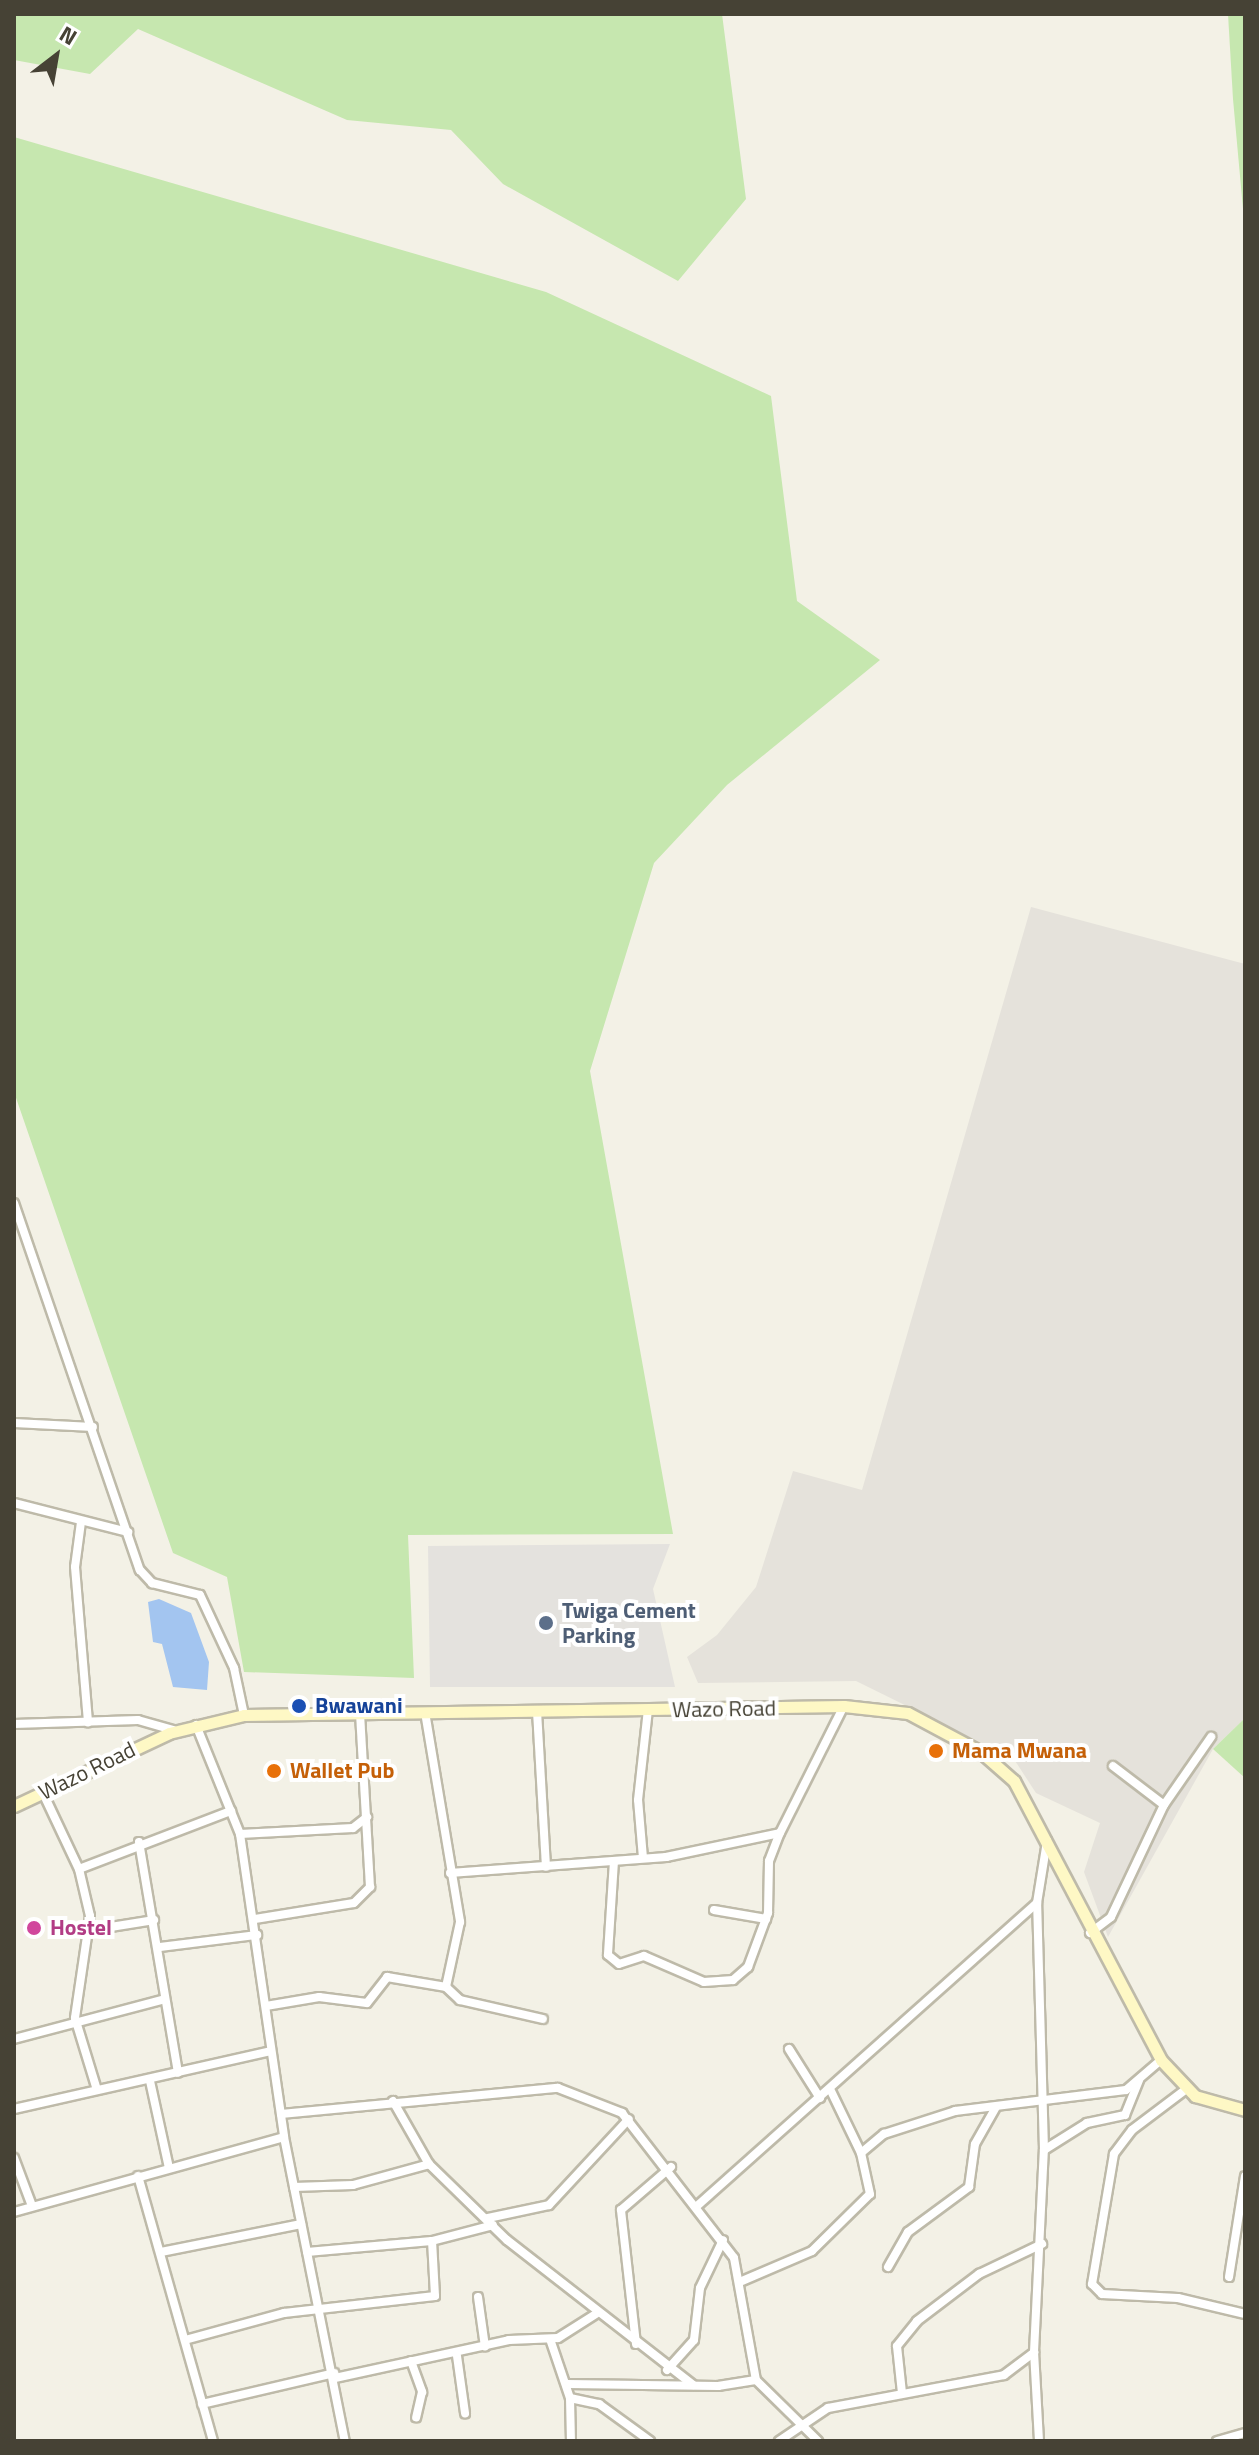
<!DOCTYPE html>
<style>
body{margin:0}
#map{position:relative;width:1259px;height:2455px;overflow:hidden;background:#f3f1e6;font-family:"Titillium Web",sans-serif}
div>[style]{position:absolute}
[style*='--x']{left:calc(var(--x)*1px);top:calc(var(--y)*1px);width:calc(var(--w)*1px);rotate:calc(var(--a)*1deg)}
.industrial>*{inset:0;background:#e5e2db}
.green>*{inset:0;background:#c6e7af}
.parking>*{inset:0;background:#e4e2de}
.water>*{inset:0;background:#a3c5f0}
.roads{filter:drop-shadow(2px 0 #bebaa9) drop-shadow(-2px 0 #bebaa9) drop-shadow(0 2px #bebaa9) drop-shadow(0 -2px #bebaa9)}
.street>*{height:8px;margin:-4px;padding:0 4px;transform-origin:4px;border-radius:4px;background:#fff}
.secondary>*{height:11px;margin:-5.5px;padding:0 5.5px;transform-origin:5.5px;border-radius:5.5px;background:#fef8c5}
.dots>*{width:22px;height:22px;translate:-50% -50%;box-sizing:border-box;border:4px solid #fff;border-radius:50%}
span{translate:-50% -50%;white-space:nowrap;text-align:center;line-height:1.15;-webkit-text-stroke:8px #fff;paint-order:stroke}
.service-label{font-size:22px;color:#4e5e75;font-weight:700}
.left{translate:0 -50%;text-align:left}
.transit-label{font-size:22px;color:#164399;font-weight:700}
.street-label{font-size:22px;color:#464235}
.food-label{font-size:22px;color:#c56008;font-weight:700}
.hotel-label{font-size:22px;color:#b23c85;font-weight:700}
.frame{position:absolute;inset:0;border:16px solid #464235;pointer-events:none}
.north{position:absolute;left:16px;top:16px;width:80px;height:80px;-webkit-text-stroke:6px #fff;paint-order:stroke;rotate:31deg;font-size:22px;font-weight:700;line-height:32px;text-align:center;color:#464235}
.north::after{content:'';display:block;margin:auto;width:28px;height:36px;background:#464235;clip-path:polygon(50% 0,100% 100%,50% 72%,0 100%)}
</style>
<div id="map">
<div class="industrial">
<i style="clip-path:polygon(1031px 907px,1245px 964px,1245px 1718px,1213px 1749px,1108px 1937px,1084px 1872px,1100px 1823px,1036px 1793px,1006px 1747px,996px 1750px,856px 1681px,698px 1683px,687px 1657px,717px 1635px,756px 1587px,793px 1471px,862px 1490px)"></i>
</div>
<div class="green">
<i style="clip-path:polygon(14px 14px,722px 14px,746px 199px,678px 281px,503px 184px,451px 130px,347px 120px,138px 29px,90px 74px,14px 60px)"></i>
<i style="clip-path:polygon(1228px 14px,1245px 14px,1245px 231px,1233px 99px)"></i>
<i style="clip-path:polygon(14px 137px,546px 292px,771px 396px,797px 601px,880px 660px,727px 785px,654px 863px,590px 1071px,673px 1534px,408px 1535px,414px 1678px,244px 1672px,227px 1577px,173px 1553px,14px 1092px)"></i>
<i style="clip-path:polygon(1245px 1718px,1245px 1778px,1213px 1749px)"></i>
</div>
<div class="parking">
<i style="clip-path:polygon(670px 1544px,653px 1589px,675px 1687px,430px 1687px,428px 1546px)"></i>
</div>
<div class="water">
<i style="clip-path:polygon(159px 1599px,191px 1613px,209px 1662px,207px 1690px,173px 1687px,162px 1644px,153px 1642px,148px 1602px)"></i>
</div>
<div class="roads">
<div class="street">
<i style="--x:14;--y:1203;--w:388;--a:71.1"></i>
<i style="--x:140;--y:1570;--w:18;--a:47"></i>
<i style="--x:152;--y:1583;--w:49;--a:14"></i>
<i style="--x:200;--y:1595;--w:81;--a:65"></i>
<i style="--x:234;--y:1668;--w:48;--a:78"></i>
<i style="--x:14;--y:1423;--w:79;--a:2.9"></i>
<i style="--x:14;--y:1503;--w:118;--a:14.3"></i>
<i style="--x:81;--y:1522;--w:45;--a:97.6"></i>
<i style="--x:75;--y:1567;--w:156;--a:85.2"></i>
<i style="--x:537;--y:1711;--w:156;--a:86.7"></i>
<i style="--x:426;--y:1718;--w:207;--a:80.5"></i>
<i style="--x:460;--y:1922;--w:66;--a:102.2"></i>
<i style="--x:446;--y:1987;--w:19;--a:43"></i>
<i style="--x:460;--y:2000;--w:85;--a:12.9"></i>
<i style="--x:14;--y:1724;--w:124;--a:-1.8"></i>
<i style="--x:138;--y:1720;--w:37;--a:16"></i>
<i style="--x:196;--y:1725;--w:118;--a:68"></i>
<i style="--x:240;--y:1834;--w:306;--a:81.7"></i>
<i style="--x:284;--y:2137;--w:310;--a:78.7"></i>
<i style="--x:1113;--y:1766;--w:64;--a:37.4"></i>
<i style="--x:43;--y:1793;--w:84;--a:64.7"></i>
<i style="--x:79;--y:1869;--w:48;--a:76.8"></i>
<i style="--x:90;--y:1916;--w:103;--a:98.4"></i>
<i style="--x:75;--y:2018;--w:75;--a:73"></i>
<i style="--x:240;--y:1834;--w:113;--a:-3"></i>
<i style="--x:353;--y:1828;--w:18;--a:-38"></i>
<i style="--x:139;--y:1842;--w:234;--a:80.4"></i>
<i style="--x:643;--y:1858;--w:58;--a:-94.9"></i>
<i style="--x:638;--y:1800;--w:91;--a:-83.7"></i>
<i style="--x:614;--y:1861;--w:94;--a:93.7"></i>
<i style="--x:608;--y:1955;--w:14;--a:39"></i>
<i style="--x:619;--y:1964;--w:26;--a:-18"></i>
<i style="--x:644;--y:1956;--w:65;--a:23.4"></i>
<i style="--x:704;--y:1982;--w:29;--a:-4"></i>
<i style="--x:733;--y:1980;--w:20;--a:-41"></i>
<i style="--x:748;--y:1967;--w:58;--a:-69.7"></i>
<i style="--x:768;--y:1913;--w:52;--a:-88.9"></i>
<i style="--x:769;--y:1861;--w:30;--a:-69"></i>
<i style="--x:780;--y:1833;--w:142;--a:-63.3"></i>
<i style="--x:79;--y:1869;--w:163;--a:-20.9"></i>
<i style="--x:450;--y:1873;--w:217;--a:-4.2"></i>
<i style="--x:666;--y:1857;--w:116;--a:-11.9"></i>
<i style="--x:714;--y:1910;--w:53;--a:9.8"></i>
<i style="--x:255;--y:1919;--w:100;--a:-9.2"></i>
<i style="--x:354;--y:1903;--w:23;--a:-45"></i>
<i style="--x:370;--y:1887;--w:172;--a:-93.3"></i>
<i style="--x:92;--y:1930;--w:63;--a:-9.2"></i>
<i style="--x:1090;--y:1933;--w:26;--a:-37"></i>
<i style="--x:1111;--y:1917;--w:124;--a:-64.7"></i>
<i style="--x:1164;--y:1805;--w:83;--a:-55.3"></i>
<i style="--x:160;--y:1947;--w:98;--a:-7.1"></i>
<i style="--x:266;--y:2006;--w:54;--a:-9.6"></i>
<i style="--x:319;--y:1997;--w:48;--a:7.1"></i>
<i style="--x:367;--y:2003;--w:33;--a:-52"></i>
<i style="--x:387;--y:1977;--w:60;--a:9.6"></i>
<i style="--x:14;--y:2039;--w:156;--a:-14.8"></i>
<i style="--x:789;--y:2049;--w:58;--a:57.7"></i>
<i style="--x:150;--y:2081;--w:89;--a:77.7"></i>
<i style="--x:1185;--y:2090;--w:66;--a:143"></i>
<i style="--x:1132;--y:2130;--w:30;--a:127"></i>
<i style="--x:1114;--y:2154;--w:132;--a:99.6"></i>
<i style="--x:1092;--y:2284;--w:14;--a:45"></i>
<i style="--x:1102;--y:2294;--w:76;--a:3"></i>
<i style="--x:1178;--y:2298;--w:69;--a:13.4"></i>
<i style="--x:393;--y:2101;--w:73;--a:60.3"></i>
<i style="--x:429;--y:2164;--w:109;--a:44.3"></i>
<i style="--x:507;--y:2240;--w:236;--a:37.9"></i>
<i style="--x:14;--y:2109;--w:263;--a:-12.7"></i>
<i style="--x:281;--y:2114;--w:278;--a:-5.4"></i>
<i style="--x:558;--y:2088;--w:69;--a:21.3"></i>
<i style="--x:622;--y:2113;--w:183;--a:52.3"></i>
<i style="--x:734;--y:2258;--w:124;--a:79.8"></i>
<i style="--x:756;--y:2380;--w:87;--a:44.5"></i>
<i style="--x:1044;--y:2150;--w:51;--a:-32.1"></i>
<i style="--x:1087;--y:2123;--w:39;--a:-12"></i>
<i style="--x:1125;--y:2115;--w:38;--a:-68"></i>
<i style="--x:861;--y:2153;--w:30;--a:-40"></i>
<i style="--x:884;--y:2134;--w:75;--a:-17.9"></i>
<i style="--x:955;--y:2111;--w:172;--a:-7"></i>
<i style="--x:1126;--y:2090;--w:46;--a:-40.6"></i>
<i style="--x:14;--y:2158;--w:51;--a:69.4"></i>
<i style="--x:138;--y:2176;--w:275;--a:74.2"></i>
<i style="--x:294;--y:2187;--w:59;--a:-1.9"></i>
<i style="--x:353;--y:2185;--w:79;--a:-15.4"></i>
<i style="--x:698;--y:2205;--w:454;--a:-41.7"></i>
<i style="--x:14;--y:2212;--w:280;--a:-15.5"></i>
<i style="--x:488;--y:2218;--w:62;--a:-12"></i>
<i style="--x:549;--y:2205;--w:117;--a:-47.1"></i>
<i style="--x:161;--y:2252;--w:143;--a:-11.3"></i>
<i style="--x:307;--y:2252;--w:125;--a:-5"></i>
<i style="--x:432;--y:2241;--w:63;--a:-14.7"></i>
<i style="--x:888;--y:2267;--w:40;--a:-60.3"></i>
<i style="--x:908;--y:2232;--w:76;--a:-36.4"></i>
<i style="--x:969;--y:2187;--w:43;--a:-82.1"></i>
<i style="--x:975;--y:2144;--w:43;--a:-60.4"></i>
<i style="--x:1229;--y:2277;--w:102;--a:-81"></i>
<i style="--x:742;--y:2281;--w:76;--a:-23.2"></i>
<i style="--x:812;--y:2251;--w:81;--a:-44.5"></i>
<i style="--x:870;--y:2194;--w:42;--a:-102.4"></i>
<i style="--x:861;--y:2153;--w:69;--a:-115.8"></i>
<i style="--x:478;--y:2297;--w:50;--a:82"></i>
<i style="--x:550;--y:2339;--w:62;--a:71.3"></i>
<i style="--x:570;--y:2398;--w:43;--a:88.7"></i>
<i style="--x:185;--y:2340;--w:103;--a:-15.3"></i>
<i style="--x:284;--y:2313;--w:152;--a:-6.4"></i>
<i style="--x:435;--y:2296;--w:55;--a:-93.1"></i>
<i style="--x:636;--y:2344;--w:135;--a:-96.4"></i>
<i style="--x:621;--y:2210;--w:66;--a:-40.7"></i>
<i style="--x:457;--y:2356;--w:58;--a:82"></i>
<i style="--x:411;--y:2361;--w:33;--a:70"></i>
<i style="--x:422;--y:2392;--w:26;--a:103"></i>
<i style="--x:667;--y:2370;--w:40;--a:-48"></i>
<i style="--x:694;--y:2340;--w:52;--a:-83.4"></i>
<i style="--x:700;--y:2288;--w:53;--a:-64.4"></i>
<i style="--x:335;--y:2378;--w:178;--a:-12.3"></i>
<i style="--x:509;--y:2340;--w:49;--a:-2.3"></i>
<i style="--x:558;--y:2338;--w:45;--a:-32.3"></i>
<i style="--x:567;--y:2384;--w:151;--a:0.8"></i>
<i style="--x:718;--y:2386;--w:38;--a:-9"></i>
<i style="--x:902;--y:2393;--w:47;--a:-96.1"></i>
<i style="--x:897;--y:2346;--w:32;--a:-51"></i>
<i style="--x:917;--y:2321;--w:78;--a:-37.2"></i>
<i style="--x:979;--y:2274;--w:70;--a:-25.5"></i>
<i style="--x:570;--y:2398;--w:30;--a:12"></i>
<i style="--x:599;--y:2404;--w:63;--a:36"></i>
<i style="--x:202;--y:2404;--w:136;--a:-13.2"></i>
<i style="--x:779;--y:2441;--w:59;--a:-34"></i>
<i style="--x:828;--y:2408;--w:179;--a:-10.6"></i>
<i style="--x:1004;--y:2375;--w:38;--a:-37"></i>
<i style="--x:1039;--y:2441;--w:89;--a:-93.2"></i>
<i style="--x:1034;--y:2352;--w:202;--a:-87.2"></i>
<i style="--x:1044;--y:2150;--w:247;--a:-91.6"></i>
<i style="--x:1037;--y:1903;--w:63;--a:-80.8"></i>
<i style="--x:1217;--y:2441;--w:29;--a:-16"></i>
</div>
<div class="secondary">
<i style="--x:14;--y:1806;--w:171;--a:-25.2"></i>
<i style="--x:169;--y:1733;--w:77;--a:-13.5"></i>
<i style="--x:244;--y:1715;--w:600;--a:-0.86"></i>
<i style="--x:844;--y:1706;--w:64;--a:6.2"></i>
<i style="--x:908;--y:1713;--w:83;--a:28.1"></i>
<i style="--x:981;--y:1752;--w:44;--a:41.3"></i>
<i style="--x:1014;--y:1781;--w:315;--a:62.2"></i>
<i style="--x:1161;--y:2060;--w:50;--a:46.6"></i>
<i style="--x:1195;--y:2096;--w:52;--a:15.6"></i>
</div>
</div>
<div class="dots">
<i style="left:546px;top:1623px;background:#5c6f8a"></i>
<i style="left:299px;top:1706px;background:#1a4fb4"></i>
<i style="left:936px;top:1751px;background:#e8710a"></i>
<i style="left:274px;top:1771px;background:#e8710a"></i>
<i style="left:34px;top:1928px;background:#d1479c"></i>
</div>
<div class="service-label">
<span class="left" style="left:562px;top:1623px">Twiga Cement<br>Parking</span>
</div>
<div class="transit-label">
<span class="left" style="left:315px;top:1706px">Bwawani</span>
</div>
<div class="street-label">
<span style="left:724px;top:1709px;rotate:-1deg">Wazo Road</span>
<span style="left:87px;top:1771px;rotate:-26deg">Wazo Road</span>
</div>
<div class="food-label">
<span class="left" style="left:952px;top:1751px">Mama Mwana</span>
<span class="left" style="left:290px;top:1771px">Wallet Pub</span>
</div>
<div class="hotel-label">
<span class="left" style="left:50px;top:1928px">Hostel</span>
</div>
<div class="frame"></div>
<div class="north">N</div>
</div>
